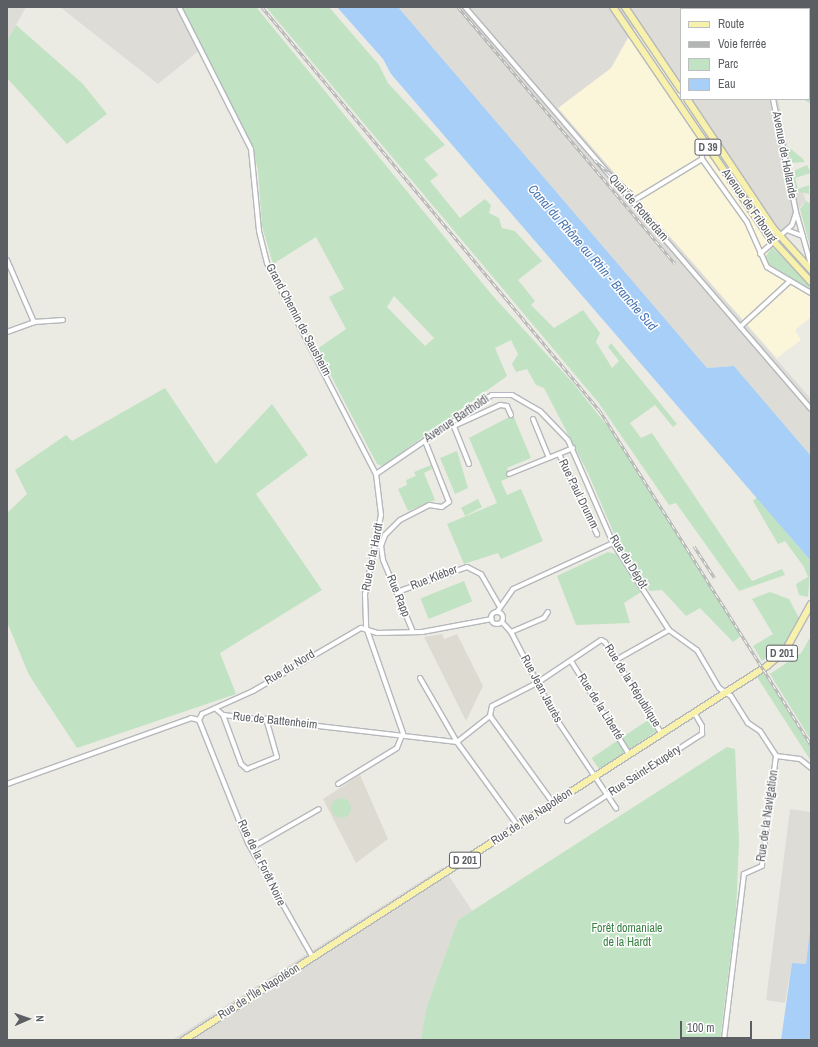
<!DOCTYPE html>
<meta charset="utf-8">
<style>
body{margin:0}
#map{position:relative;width:818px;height:1047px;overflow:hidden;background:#ecebe3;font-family:"Archivo Narrow",sans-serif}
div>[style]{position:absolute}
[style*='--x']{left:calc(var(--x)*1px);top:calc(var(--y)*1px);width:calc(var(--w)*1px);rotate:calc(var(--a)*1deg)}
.commercial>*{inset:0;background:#fbf5d9}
.industrial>*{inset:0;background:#dedcd7}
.education>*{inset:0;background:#dcdad1}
.green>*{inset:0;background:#c1e2c3;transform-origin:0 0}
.round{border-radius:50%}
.water>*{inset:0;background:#a7cff8}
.roads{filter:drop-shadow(1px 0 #b5b8bc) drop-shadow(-1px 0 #b5b8bc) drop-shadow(0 1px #b5b8bc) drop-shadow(0 -1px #b5b8bc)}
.minor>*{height:4px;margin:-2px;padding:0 2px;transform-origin:2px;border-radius:2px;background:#fff}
.minor>.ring{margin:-2px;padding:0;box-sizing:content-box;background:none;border:4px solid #fff;border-radius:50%}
.primary>*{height:6px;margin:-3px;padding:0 3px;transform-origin:3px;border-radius:3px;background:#f8f1ac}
.rail>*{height:3px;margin-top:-1.5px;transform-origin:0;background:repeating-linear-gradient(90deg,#fff 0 4.5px,#b3b4b4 0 9px);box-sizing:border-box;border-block:1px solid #b3b4b4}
span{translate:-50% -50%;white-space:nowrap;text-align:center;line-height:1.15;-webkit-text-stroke:3px #fff;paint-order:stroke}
.shield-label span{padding:1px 3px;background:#fff;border:1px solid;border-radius:3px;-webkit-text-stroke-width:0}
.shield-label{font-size:11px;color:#5b5e62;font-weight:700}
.street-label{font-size:12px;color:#5b5e62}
.park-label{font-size:12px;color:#3b8143}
.water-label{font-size:13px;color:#4975b1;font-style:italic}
.frame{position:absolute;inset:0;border:8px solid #5b5e62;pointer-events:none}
.legend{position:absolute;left:680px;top:8px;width:130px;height:92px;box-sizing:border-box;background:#fff;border:1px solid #bdbfc0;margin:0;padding:5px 7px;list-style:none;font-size:12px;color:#5b5e62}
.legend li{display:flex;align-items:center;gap:8px;height:20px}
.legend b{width:20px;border:1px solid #bdbfc0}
.north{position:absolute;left:8px;top:999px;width:40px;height:40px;-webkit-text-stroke:3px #fff;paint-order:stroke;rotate:88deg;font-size:11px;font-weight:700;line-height:16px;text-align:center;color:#5b5e62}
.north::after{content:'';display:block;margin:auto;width:14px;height:18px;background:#5b5e62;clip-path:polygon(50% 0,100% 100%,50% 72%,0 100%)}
.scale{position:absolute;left:680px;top:1021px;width:72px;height:18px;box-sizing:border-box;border:2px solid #5b5e62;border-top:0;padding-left:5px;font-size:12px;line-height:14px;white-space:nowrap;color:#5b5e62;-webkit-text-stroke:3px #fff;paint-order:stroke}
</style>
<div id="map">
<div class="commercial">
<i style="clip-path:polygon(785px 7px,811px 7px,809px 56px,809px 9px)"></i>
<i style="clip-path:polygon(634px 27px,779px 241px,767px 253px,767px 263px,811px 291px,811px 317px,795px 330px,801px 340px,777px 358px,557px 109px,611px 68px)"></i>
</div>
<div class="industrial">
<i style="clip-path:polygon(7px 7px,26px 7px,7px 41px)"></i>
<i style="clip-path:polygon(60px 7px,181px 7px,201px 49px,158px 84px)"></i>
<i style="clip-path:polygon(398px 7px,785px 7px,681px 9px,681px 96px,634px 27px,611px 68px,558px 108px,811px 399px,811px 456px,734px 366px,707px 368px)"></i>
<i style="clip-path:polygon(683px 99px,778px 99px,796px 191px,803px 192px,806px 201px,800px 207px,793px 230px,779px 241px)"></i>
<i style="clip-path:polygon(790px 809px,811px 812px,811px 921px,806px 964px,792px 963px,785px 1003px,766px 1000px)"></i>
<i style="clip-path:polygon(443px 867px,473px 912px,458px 920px,426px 1008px,421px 1040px,172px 1040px)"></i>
</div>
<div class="education">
<i style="clip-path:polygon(442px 634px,444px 639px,457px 634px,483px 686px,466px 721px,424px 637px)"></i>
<i style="clip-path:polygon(360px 775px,388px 839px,356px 863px,323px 799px)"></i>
</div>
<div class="green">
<i style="clip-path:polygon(evenodd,181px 7px,256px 7px,492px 295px,573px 383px,612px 432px,741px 636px,733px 642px,700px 608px,686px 616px,662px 590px,650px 591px,616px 538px,588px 473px,544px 388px,536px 385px,527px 369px,516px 372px,512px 364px,518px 354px,511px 340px,495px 348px,507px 376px,383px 466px,377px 464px,317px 349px,346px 329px,329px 297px,344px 289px,316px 237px,273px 264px,262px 226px,258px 171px,252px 145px,181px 7px,394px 296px,434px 338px,425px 346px,387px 307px,394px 296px)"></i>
<i style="clip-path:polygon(266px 7px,329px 7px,379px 65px,388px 83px,445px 145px,424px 159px,438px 175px,430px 181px,460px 218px,485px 199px,491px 205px,489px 213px,499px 218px,502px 228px,515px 231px,542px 261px,518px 280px,535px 301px,531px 305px,554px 328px,583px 310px,600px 333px,596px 342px,612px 368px,619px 361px,608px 347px,611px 343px,677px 424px,673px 427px,655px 405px,630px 423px,641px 438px,652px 433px,752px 581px,782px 569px,785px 575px,739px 591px,676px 503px,669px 505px,598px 402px)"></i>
<i style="clip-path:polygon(16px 25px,83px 84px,107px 114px,67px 144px,7px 78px,7px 41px)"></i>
<i style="clip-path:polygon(810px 53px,811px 53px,811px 104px,803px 99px,809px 99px)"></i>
<i style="clip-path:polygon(787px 146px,802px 158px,805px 162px,791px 163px)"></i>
<i style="clip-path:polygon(807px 165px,811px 173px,795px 178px,798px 189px,809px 185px,809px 194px,796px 191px,793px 176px,793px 171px)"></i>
<i style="clip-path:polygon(806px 201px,811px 204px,811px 250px,800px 209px)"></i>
<i style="clip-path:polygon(772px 247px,811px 286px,811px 291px,767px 263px,766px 256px)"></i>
<i style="clip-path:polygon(165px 388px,216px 464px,272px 404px,308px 455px,256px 494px,322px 590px,220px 653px,236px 694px,77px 748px,29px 675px,7px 622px,7px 513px,27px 494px,15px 470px,66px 435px,72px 441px)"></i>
<i style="clip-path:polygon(513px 415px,531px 458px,507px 468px,511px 477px,501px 481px,507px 495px,521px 489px,543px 541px,501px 559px,498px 553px,464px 564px,447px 524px,497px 503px,469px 438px)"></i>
<i style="clip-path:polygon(457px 451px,468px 488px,455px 494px,440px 458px)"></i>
<i style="clip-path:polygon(431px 465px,432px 469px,424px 473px,435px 500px,408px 511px,398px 489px,407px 485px,406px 480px,416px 476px,414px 472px)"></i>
<i style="clip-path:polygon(757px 497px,811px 561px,808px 597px,799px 595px,796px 584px,808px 577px,804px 567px,785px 541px,778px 544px,753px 501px)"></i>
<i style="left:478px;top:499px;width:9px;height:19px;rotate:63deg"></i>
<i style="clip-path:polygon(608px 552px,616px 554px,641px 592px,624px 603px,630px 623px,576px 625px,557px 576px)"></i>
<i style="left:464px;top:581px;width:22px;height:47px;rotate:68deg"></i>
<i style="clip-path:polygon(770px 592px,789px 599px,799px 618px,786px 642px,762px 661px,753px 646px,773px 634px,752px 599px)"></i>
<i style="clip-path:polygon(811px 636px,811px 740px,770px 674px,801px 653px)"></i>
<i style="clip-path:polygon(764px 673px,811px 748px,811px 761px,757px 677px)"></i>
<i style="left:648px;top:720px;width:14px;height:68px;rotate:56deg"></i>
<i style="clip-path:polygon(727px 747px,735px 749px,739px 841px,736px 912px,720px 1040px,421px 1040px,426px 1008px,458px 920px)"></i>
<i class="round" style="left:331px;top:798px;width:20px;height:20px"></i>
</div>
<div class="water">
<i style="clip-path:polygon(337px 7px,398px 7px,707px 368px,734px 366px,811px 456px,811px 561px,391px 74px,383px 59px)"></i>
<i style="clip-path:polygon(811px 921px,811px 1040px,781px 1040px,792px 963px,806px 964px)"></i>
</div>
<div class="roads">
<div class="minor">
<i style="--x:179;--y:7;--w:159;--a:63.1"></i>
<i style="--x:251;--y:149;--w:82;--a:84.4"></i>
<i style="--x:259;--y:231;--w:33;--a:76"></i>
<i style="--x:267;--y:263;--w:237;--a:62.7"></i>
<i style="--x:376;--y:474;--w:41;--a:83"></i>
<i style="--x:381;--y:515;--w:81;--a:101.4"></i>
<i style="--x:365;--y:594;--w:33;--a:88"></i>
<i style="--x:366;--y:627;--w:112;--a:70.8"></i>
<i style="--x:403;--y:733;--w:16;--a:112"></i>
<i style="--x:397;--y:748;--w:69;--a:148.6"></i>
<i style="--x:465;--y:7;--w:530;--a:49.28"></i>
<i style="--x:719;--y:7;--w:3;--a:45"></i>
<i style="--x:773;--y:9;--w:2;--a:-63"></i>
<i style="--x:809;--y:44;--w:2;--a:27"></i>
<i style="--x:773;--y:99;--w:115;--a:78.5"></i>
<i style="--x:796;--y:212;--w:55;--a:74.2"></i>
<i style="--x:701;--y:137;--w:22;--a:87"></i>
<i style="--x:702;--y:159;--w:77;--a:54.5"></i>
<i style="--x:747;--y:222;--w:49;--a:66"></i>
<i style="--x:767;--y:267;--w:51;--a:30.6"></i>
<i style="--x:633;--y:201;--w:81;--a:-31.3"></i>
<i style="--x:787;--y:230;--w:17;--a:21"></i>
<i style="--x:760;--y:254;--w:43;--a:-42.2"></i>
<i style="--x:792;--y:225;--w:13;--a:-72"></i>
<i style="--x:7;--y:260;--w:68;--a:66.5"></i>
<i style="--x:740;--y:327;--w:68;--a:-42.6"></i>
<i style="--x:7;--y:332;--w:29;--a:-20"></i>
<i style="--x:34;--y:322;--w:29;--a:-4"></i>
<i style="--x:533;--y:419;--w:42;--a:67.7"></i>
<i style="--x:453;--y:424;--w:43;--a:68.2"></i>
<i style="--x:454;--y:426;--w:51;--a:-24.5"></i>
<i style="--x:500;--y:405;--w:7;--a:8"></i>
<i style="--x:507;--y:406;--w:10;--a:66"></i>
<i style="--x:559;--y:454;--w:89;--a:64.6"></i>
<i style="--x:376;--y:474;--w:140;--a:-34.3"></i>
<i style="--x:492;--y:395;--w:20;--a:0"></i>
<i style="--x:512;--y:395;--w:32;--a:30"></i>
<i style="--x:540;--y:411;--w:40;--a:46"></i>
<i style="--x:568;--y:440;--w:112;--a:66.4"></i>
<i style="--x:613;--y:543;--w:103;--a:57.2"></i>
<i style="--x:669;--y:630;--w:34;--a:36"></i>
<i style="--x:697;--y:650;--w:44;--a:59.9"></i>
<i style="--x:719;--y:688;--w:14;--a:34"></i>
<i style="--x:731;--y:696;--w:32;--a:58"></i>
<i style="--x:748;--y:723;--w:14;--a:34"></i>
<i style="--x:760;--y:731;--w:30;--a:57"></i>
<i style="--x:776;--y:756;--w:111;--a:97.3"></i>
<i style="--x:762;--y:866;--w:20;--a:156"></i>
<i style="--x:744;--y:874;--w:167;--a:96.9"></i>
<i style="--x:509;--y:474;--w:69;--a:-22.1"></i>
<i style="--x:397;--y:592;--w:74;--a:-19.7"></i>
<i style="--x:467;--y:567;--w:16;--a:27"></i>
<i style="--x:481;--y:574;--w:36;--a:60"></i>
<i style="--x:497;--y:612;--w:28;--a:-55"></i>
<i style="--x:513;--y:589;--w:110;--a:-24.7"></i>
<i class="ring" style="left:491px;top:612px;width:8px;height:8px"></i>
<i style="--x:502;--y:622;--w:13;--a:48"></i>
<i style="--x:511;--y:632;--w:96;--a:62.6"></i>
<i style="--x:555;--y:717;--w:110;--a:56.2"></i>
<i style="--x:413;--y:632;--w:78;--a:-112.6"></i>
<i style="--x:383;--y:560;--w:14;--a:-98"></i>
<i style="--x:381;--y:546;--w:12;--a:-70"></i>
<i style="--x:385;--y:535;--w:21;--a:-45"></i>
<i style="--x:400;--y:520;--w:33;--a:-27"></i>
<i style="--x:429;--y:505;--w:13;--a:9"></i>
<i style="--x:442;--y:507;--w:9;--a:-36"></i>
<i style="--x:449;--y:502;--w:66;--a:-111.5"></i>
<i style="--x:511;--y:632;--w:36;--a:-23"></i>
<i style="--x:544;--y:618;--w:7;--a:-56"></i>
<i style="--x:616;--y:660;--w:61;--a:-29.5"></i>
<i style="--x:571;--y:661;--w:110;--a:58.1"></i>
<i style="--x:420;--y:678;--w:74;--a:60"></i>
<i style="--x:457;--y:742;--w:42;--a:-38.2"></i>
<i style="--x:490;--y:716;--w:10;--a:-79"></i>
<i style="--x:492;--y:706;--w:51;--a:-27.1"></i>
<i style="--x:537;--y:683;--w:77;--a:-33.9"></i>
<i style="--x:601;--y:640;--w:4;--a:27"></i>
<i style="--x:605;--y:642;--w:107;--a:58.4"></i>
<i style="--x:215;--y:708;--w:11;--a:41"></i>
<i style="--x:223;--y:715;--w:236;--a:6.6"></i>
<i style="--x:457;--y:742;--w:104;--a:54"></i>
<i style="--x:223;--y:715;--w:52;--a:69.8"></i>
<i style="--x:241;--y:764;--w:8;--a:40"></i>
<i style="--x:247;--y:769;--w:32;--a:-22"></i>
<i style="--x:277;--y:757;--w:40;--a:-106"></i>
<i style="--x:490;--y:716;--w:107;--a:54.1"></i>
<i style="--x:199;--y:720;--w:7;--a:-63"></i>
<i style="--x:202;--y:714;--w:56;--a:-24.3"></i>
<i style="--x:253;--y:691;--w:125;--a:-30.3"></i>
<i style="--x:361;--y:628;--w:17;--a:17"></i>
<i style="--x:377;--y:633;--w:45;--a:-1.3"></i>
<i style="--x:422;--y:632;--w:71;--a:-10.5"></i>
<i style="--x:199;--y:720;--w:132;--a:68.3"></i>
<i style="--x:248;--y:843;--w:132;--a:60.5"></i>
<i style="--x:776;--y:756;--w:24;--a:7"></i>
<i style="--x:800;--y:759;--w:14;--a:39"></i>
<i style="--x:7;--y:784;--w:195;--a:-19.7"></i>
<i style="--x:191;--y:718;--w:8;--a:14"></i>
<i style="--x:567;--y:821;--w:161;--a:-32.8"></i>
<i style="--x:702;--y:734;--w:8;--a:-90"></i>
<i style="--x:702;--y:726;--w:16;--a:-120"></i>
<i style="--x:251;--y:848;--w:78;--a:-29.8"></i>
</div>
<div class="primary">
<i style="--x:613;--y:7;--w:274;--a:55.8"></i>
<i style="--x:767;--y:234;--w:65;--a:47.5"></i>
<i style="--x:625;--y:7;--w:100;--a:56"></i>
<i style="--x:687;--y:99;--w:155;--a:56.3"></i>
<i style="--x:773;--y:228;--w:57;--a:47.9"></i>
<i style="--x:184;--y:1040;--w:693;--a:-32.68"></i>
<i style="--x:767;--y:666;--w:23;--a:-40"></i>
<i style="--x:785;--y:651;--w:54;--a:-61"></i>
</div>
</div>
<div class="rail">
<i style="--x:262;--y:7;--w:527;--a:50.08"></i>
<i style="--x:600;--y:411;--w:395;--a:57.7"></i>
<i style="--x:458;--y:7;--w:336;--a:49.8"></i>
<i style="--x:594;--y:160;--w:52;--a:40.4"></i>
<i style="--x:694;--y:546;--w:38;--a:57"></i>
</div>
<div class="shield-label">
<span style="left:708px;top:147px">D 39</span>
<span style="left:782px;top:653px">D 201</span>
<span style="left:465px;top:860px">D 201</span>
</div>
<div class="street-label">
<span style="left:784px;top:155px;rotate:79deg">Avenue de Hollande</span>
<span style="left:749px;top:206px;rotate:55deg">Avenue de Fribourg</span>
<span style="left:638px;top:208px;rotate:49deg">Quai de Rotterdam</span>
<span style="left:298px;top:320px;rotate:62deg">Grand Chemin de Sausheim</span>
<span style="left:457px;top:419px;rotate:-34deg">Avenue Bartholdi</span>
<span style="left:578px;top:494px;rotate:64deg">Rue Paul Drumm</span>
<span style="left:373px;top:557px;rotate:-79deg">Rue de la Hardt</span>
<span style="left:628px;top:562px;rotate:58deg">Rue du Dépôt</span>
<span style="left:434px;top:578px;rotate:-21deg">Rue Kléber</span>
<span style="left:398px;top:596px;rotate:68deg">Rue Rapp</span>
<span style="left:290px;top:668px;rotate:-31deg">Rue du Nord</span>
<span style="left:632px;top:686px;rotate:58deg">Rue de la République</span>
<span style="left:541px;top:689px;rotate:62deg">Rue Jean Jaurès</span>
<span style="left:600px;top:707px;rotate:58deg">Rue de la Liberté</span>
<span style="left:275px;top:721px;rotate:6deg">Rue de Battenheim</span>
<span style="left:645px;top:771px;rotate:-33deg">Rue Saint-Exupéry</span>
<span style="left:768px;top:816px;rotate:-82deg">Rue de la Navigation</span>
<span style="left:532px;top:817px;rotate:-33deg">Rue de l'Île Napoléon</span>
<span style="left:261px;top:863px;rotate:64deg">Rue de la Forêt Noire</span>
<span style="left:259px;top:992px;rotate:-32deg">Rue de l'Île Napoléon</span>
</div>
<div class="park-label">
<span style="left:627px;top:936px">Forêt domaniale<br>de la Hardt</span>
</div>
<div class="water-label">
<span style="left:592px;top:258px;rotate:49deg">Canal du Rhône au Rhin - Branche Sud</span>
</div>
<div class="frame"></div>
<ul class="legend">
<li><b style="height:5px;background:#f8f1ac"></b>Route</li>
<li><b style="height:5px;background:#b3b4b4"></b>Voie ferrée</li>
<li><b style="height:11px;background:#c1e2c3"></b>Parc</li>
<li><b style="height:11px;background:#a7cff8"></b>Eau</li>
</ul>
<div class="north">N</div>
<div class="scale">100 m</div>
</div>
